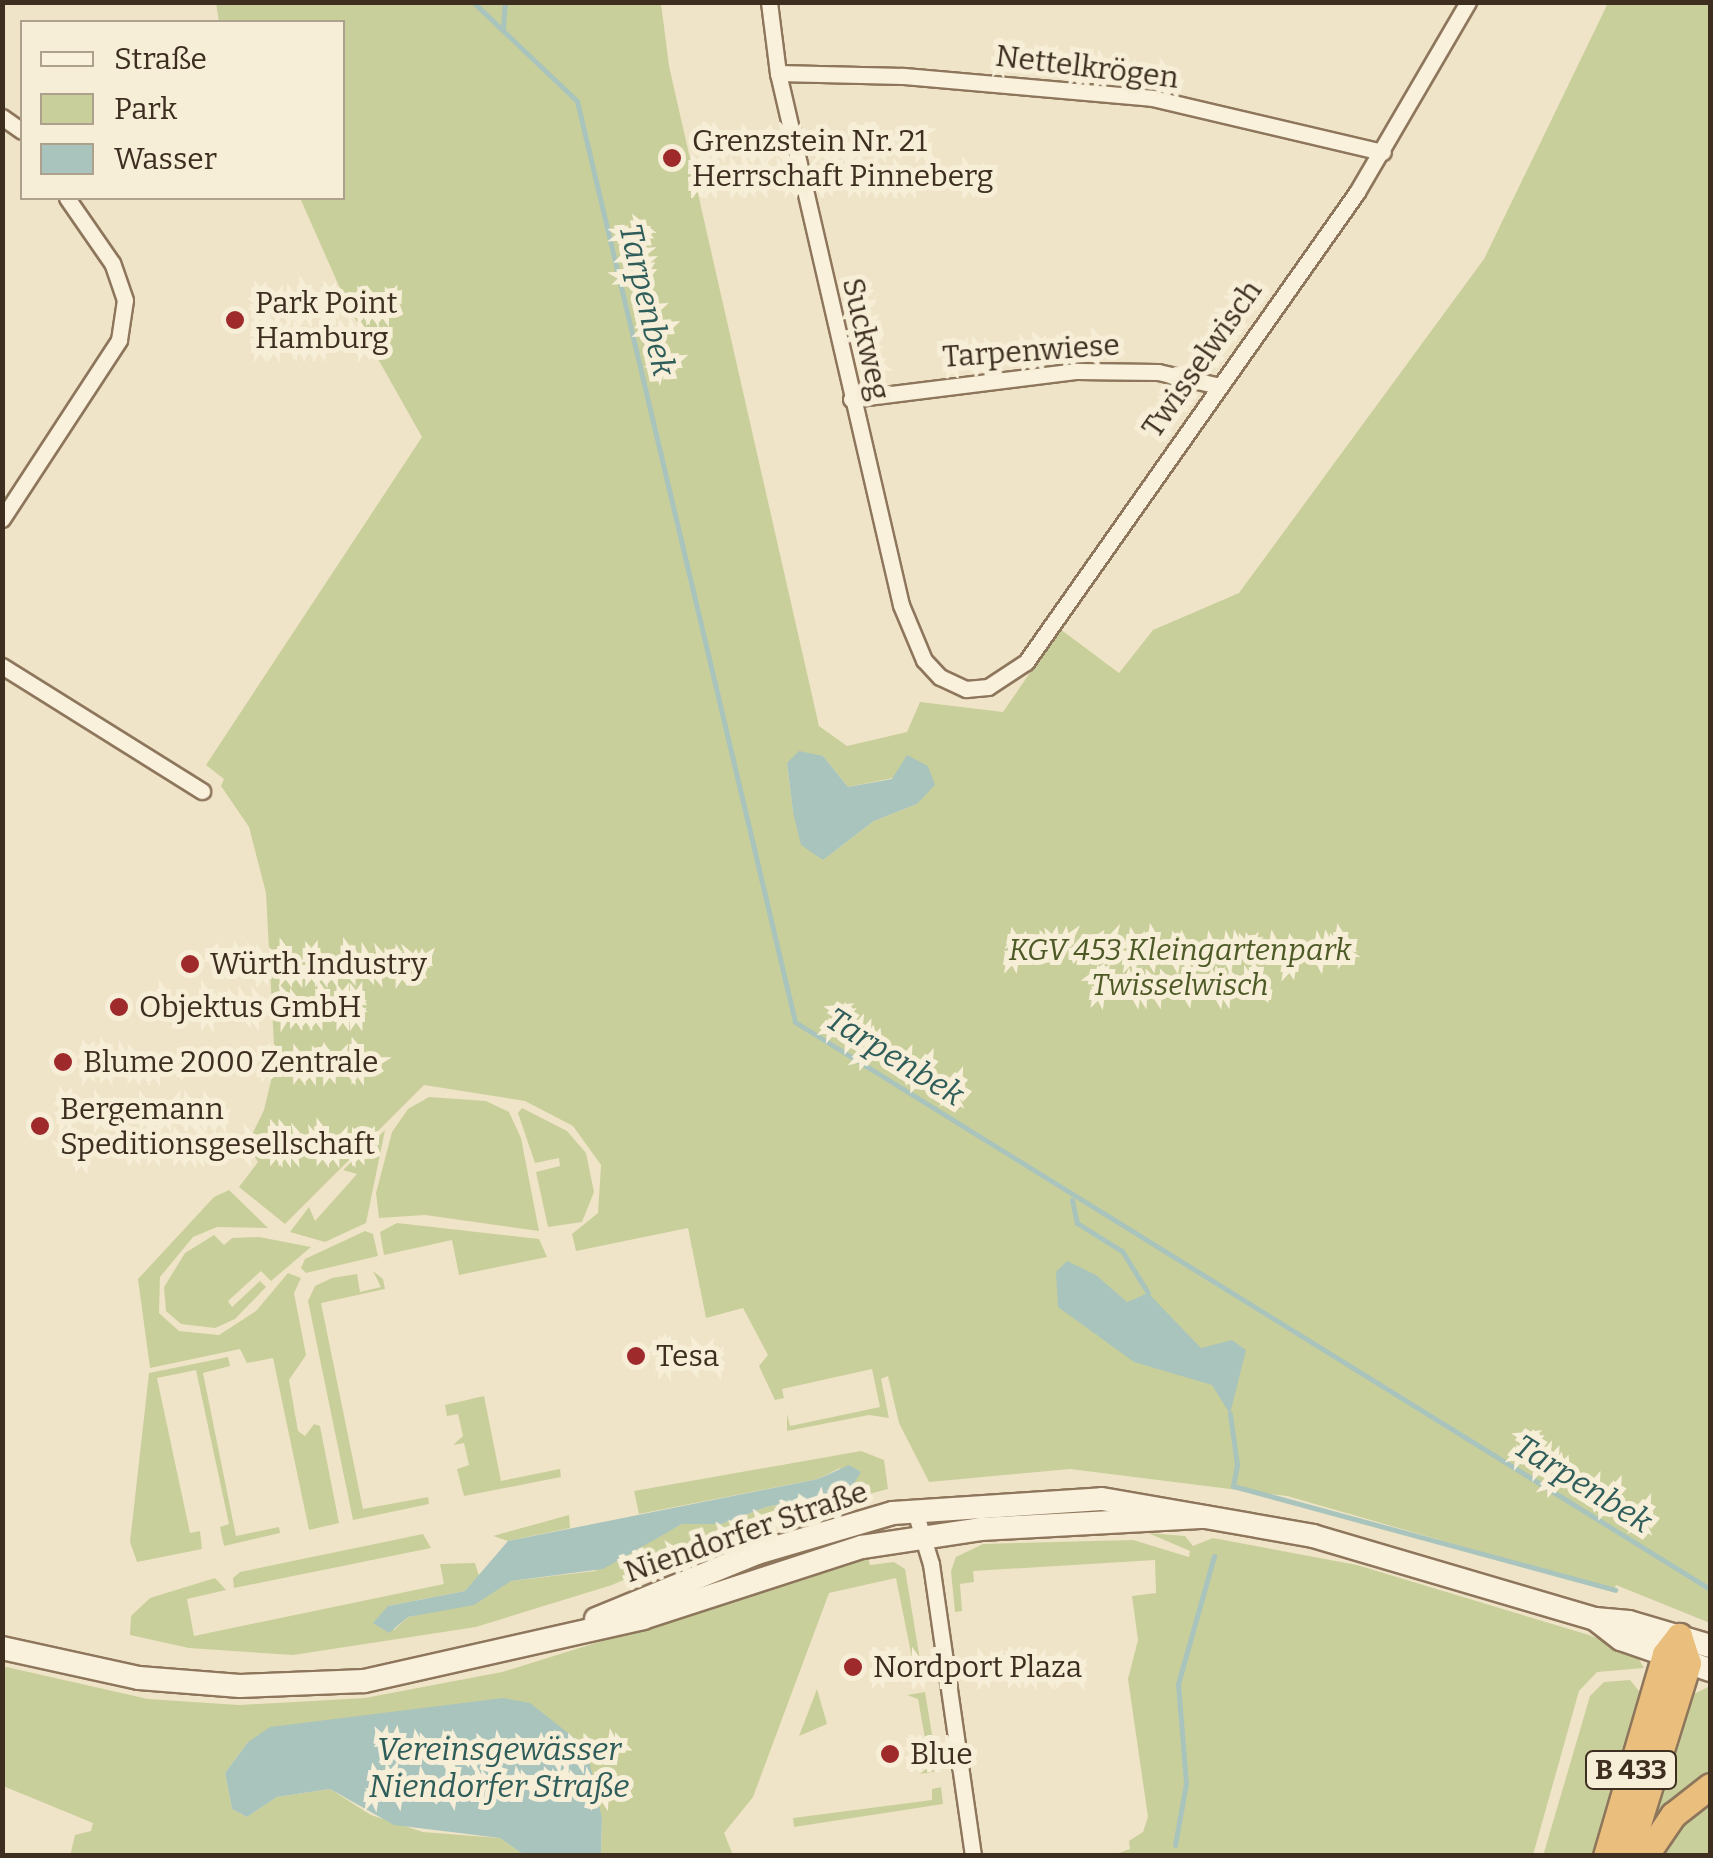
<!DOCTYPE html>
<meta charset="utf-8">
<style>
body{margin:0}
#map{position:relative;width:1713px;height:1858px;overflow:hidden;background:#f0e4c8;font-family:Bitter,serif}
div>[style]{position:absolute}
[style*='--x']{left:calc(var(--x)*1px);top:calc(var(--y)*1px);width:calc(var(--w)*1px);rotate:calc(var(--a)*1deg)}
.green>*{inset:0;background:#c9cf9b}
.water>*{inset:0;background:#a9c4bc}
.stream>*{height:5px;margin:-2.5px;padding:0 2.5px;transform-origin:2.5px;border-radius:2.5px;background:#a9c4bc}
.roads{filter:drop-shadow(2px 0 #8d765c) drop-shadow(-2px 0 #8d765c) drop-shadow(0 2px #8d765c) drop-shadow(0 -2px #8d765c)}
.minor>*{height:15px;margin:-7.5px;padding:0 7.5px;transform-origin:7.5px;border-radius:7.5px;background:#faf1dc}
.secondary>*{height:22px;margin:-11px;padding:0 11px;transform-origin:11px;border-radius:11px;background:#faf1dc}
.trunk>*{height:25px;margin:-12.5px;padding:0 12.5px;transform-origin:12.5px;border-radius:12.5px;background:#eabe7c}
.dots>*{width:28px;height:28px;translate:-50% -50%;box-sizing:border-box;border:5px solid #f7eed8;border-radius:50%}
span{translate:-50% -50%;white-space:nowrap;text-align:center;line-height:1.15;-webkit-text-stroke:10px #f7eed8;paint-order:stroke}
.shield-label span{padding:2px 8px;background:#f7eed8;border:2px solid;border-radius:8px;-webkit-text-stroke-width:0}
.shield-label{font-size:28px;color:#3d2e20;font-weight:700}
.street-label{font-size:30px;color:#3d2e20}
.poi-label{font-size:30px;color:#3d2e20}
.left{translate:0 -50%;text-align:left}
.park-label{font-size:30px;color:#4d5a26;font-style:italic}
.water-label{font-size:32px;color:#2f5d5a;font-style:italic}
.frame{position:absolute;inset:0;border:5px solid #3d2e20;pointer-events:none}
.legend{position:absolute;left:20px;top:20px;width:325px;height:180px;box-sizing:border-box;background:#f7eed8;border:2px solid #ada18e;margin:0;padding:12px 18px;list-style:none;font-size:30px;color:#3d2e20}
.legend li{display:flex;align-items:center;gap:20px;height:50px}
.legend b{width:50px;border:2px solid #ada18e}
</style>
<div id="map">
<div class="green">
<i style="clip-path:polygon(evenodd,216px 3px,661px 3px,669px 66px,819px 726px,847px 746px,907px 732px,920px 702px,1003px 712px,1060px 629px,1119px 673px,1153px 630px,1239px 593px,1484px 259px,1608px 3px,1710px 3px,1710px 1623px,1616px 1585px,1614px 1590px,1287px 1496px,1070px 1469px,929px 1482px,899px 1423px,888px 1376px,881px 1379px,889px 1418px,869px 1415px,787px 1431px,787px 1414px,790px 1426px,880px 1407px,872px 1369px,782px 1389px,784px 1398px,775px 1400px,759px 1366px,768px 1355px,743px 1308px,706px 1318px,688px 1228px,576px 1251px,572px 1234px,598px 1213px,601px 1165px,573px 1126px,525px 1101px,424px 1085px,285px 1224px,239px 1187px,258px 1162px,247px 1145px,264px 1110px,275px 1064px,266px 893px,249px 827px,221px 786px,224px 779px,206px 765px,422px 437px,347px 304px,300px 198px,342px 198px,342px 22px,219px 22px,216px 3px,823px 756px,848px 787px,893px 778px,917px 804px,874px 821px,823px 860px,793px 812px,787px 763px,823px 756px)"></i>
<i style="clip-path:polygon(429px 1097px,486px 1101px,509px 1112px,521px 1138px,539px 1231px,425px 1215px,379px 1218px,376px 1193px,392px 1132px,408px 1109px)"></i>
<i style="clip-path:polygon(522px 1108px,567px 1131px,586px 1153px,594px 1192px,582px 1222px,548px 1227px,536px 1172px,560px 1166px,559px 1158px,535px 1163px,518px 1113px)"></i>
<i style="clip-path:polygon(385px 1130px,366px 1223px,325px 1242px,290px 1232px,309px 1207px,315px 1221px,357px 1174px,343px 1170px)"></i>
<i style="clip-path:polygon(229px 1190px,268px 1228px,217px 1227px,193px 1237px,160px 1277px,159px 1313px,179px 1331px,219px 1335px,256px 1311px,288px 1273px,301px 1278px,294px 1293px,306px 1355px,289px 1380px,298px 1431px,305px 1436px,314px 1424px,320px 1426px,339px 1523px,309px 1530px,273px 1358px,247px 1363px,240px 1349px,150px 1368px,138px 1279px,214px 1197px)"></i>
<i style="clip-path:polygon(397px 1223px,539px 1239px,547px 1257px,459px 1275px,452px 1240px,384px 1255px,380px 1232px)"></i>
<i style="clip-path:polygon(365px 1231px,373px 1234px,378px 1256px,306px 1273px,301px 1268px,305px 1259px)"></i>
<i style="clip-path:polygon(214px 1235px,224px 1245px,232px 1238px,259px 1237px,311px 1247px,271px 1281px,261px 1271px,228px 1301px,232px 1307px,260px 1281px,266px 1287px,235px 1319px,215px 1328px,181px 1324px,166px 1311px,164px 1287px,185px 1253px)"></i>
<i style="clip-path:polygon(373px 1271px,383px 1279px,385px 1289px,321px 1303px,363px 1509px,428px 1497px,429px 1504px,353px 1520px,308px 1301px,315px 1286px,332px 1278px,357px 1274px,360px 1292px,381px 1287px)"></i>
<i style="clip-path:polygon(228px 1357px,230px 1366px,203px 1373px,236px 1536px,279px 1527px,280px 1533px,224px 1546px,220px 1527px,229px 1524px,196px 1370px,157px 1378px,190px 1533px,200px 1531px,202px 1549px,137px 1562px,130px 1542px,149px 1373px)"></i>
<i style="clip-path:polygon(484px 1396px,501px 1481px,560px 1469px,561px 1477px,464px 1496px,457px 1469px,469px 1465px,464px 1443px,453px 1445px,463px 1436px,458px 1414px,447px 1416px,445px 1405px)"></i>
<i style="clip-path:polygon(861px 1451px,884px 1460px,888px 1489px,755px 1524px,612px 1585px,476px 1627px,293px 1655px,189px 1648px,130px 1635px,131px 1616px,150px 1598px,215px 1578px,226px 1590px,187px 1599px,194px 1636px,444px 1584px,440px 1564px,475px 1563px,479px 1576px,465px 1591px,388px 1606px,394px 1630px,408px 1617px,465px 1605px,511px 1581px,595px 1571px,682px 1524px,721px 1524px,766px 1507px,850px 1490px,840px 1468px,818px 1479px,639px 1514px,634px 1491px)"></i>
<i style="clip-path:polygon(569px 1515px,570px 1528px,508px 1541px,493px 1536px)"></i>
<i style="clip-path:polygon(1148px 1533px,1185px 1536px,1193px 1546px,1213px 1538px,1357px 1565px,1589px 1635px,1636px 1654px,1644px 1668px,1597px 1672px,1579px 1691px,1533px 1855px,1113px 1855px,1130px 1849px,1129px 1841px,1143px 1832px,1148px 1817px,1128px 1679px,1138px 1640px,1132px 1596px,1156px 1593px,1155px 1560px,973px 1571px,974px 1582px,960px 1584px,962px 1611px,955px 1612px,951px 1571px,956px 1557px,983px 1544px,1133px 1540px,1189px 1557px,1190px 1551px)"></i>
<i style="clip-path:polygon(423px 1534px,431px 1548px,234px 1588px,233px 1578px,240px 1572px)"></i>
<i style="clip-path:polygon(868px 1558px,870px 1565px,894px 1562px,905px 1569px,923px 1678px,905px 1682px,915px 1673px,896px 1578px,829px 1593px,753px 1797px,724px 1833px,733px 1855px,601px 1855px,602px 1818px,248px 1742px,225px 1773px,232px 1809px,247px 1817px,277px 1797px,330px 1789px,371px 1815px,423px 1832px,500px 1838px,524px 1855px,70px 1856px,75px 1835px,91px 1831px,93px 1823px,3px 1786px,2px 1666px,148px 1699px,239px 1705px,365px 1698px,502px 1672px)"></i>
<i style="clip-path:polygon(1630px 1680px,1644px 1697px,1597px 1855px,1543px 1856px,1590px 1696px,1604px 1682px)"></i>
<i style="clip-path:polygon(1710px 1686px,1710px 1776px,1648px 1834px,1690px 1696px)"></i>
<i style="clip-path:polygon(817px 1689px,827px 1724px,799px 1736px)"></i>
<i style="clip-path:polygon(925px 1692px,938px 1771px,920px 1774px,930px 1766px,918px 1699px,907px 1695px)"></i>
<i style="clip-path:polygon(941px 1787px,943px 1804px,794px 1827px,793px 1818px,932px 1800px,932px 1789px)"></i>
<i style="clip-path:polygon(1710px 1795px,1710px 1855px,1655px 1856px,1663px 1840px)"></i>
</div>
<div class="water">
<i style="clip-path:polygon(799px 751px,823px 756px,848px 787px,892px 779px,907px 755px,928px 766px,935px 785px,917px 804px,874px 821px,823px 860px,801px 845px,793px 812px,787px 763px)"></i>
<i style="clip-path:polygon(1067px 1261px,1096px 1275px,1127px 1302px,1148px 1293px,1201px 1348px,1232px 1340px,1246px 1350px,1230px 1414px,1212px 1385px,1134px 1362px,1058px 1307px,1056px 1272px)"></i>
<i style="clip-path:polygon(849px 1465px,861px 1472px,850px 1490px,766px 1507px,721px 1524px,682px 1524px,603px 1569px,511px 1581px,474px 1605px,408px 1617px,389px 1633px,373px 1623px,388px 1606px,465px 1591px,508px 1541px,818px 1479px)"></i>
<i style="clip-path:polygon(503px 1698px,530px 1703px,586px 1747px,602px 1818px,601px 1855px,524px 1855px,500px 1838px,394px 1825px,330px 1789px,277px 1797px,247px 1817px,232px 1809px,225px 1773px,248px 1742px,270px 1727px)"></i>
</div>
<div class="stream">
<i style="--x:473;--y:2;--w:144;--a:43.6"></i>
<i style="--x:577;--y:101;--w:946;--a:76.68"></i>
<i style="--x:795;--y:1022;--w:1076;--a:31.79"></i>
<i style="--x:503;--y:28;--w:26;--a:-86"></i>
<i style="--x:1072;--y:1200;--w:24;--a:78"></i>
<i style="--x:1077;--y:1223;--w:53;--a:31.9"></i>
<i style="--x:1122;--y:1251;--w:49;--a:58.2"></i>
<i style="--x:1230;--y:1414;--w:51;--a:82.2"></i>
<i style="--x:1237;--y:1465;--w:21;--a:101"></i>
<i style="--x:1233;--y:1486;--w:396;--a:15.2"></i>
<i style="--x:1175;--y:1845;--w:63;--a:-79.9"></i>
<i style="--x:1186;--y:1783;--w:99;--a:-94.6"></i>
<i style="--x:1178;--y:1684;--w:133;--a:-74.3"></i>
</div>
<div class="roads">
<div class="minor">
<i style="--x:769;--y:2;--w:72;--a:82.8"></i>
<i style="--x:778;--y:73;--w:546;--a:76.98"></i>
<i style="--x:901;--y:605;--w:60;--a:67.3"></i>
<i style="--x:924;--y:660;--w:23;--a:47"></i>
<i style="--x:940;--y:677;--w:29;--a:25"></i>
<i style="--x:966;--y:689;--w:22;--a:-5"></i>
<i style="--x:988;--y:687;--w:45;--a:-33.3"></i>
<i style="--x:1026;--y:662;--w:575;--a:-54.84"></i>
<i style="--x:1357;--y:192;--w:220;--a:-59.7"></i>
<i style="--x:778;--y:73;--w:125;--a:1.4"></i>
<i style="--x:903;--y:76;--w:250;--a:5"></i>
<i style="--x:1152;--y:98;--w:237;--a:13.2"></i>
<i style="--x:2;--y:117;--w:24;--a:35"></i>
<i style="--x:851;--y:399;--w:228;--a:-7.1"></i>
<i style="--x:1077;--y:371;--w:81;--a:0.7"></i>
<i style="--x:1158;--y:372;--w:58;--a:12.8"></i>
<i style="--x:2;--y:519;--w:214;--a:-56.8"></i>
<i style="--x:119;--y:340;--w:40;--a:-81.5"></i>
<i style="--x:125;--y:300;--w:39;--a:-109"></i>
<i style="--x:112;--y:263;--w:79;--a:-124.7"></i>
<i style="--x:2;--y:666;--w:236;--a:32"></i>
<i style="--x:914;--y:1508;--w:59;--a:73.1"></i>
<i style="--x:931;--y:1564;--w:295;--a:81.8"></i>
</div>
<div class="secondary">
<i style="--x:596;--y:1619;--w:174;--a:-22.3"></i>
<i style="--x:757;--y:1553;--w:142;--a:-16.4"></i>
<i style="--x:893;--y:1513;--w:209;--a:-3.8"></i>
<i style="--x:1102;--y:1499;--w:214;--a:9.9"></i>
<i style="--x:1313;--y:1536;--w:294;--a:16.4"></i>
<i style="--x:1595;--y:1619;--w:34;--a:5"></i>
<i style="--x:1629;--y:1622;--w:84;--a:16.5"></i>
<i style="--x:1595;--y:1619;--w:33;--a:38"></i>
<i style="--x:1621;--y:1639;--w:94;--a:19.2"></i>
<i style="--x:2;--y:1648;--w:140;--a:12.4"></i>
<i style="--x:139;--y:1678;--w:101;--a:4.5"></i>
<i style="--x:240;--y:1686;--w:124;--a:-2.3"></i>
<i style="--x:364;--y:1681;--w:286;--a:-12.7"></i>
<i style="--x:643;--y:1618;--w:230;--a:-18"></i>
<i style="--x:862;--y:1547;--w:120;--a:-8.6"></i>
<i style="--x:981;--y:1529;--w:224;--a:-3.1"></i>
</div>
<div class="trunk">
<i style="--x:1606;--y:1856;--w:210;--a:-73.7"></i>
<i style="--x:1665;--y:1654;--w:23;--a:-52"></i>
<i style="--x:1679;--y:1636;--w:28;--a:72"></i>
<i style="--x:1688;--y:1663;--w:202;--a:107.3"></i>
<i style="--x:1645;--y:1856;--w:50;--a:-55.7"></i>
<i style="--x:1673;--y:1815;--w:47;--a:-38.1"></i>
</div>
</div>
<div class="dots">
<i style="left:672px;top:158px;background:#9e2a2b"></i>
<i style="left:235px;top:320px;background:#9e2a2b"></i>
<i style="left:190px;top:964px;background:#9e2a2b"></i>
<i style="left:119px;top:1007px;background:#9e2a2b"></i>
<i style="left:63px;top:1062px;background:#9e2a2b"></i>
<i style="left:40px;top:1126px;background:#9e2a2b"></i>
<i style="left:636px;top:1356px;background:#9e2a2b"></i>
<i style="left:853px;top:1667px;background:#9e2a2b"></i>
<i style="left:890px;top:1754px;background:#9e2a2b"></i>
</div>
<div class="shield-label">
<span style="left:1631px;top:1770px">B 433</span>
</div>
<div class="street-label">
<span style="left:1087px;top:67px;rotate:7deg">Nettelkrögen</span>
<span style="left:866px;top:339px;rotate:77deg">Suckweg</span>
<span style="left:1031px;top:351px;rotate:-4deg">Tarpenwiese</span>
<span style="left:1202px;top:359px;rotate:-55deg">Twisselwisch</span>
<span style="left:746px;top:1532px;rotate:-19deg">Niendorfer Straße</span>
</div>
<div class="poi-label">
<span class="left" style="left:692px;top:158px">Grenzstein Nr. 21<br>Herrschaft Pinneberg</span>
<span class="left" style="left:255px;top:320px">Park Point<br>Hamburg</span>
<span class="left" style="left:210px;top:964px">Würth Industry</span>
<span class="left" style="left:139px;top:1007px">Objektus GmbH</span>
<span class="left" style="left:83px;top:1062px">Blume 2000 Zentrale</span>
<span class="left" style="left:60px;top:1126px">Bergemann<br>Speditionsgesellschaft</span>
<span class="left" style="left:656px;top:1356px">Tesa</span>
<span class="left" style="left:873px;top:1667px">Nordport Plaza</span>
<span class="left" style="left:910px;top:1754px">Blue</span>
</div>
<div class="park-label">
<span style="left:1180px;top:967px">KGV 453 Kleingartenpark<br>Twisselwisch</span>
</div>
<div class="water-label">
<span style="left:647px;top:300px;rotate:77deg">Tarpenbek</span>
<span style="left:895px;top:1057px;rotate:32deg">Tarpenbek</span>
<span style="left:1583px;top:1484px;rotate:32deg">Tarpenbek</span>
<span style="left:499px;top:1768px">Vereinsgewässer<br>Niendorfer Straße</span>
</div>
<div class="frame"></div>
<ul class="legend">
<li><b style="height:12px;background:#faf1dc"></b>Straße</li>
<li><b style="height:28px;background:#c9cf9b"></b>Park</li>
<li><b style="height:28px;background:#a9c4bc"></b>Wasser</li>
</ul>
</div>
